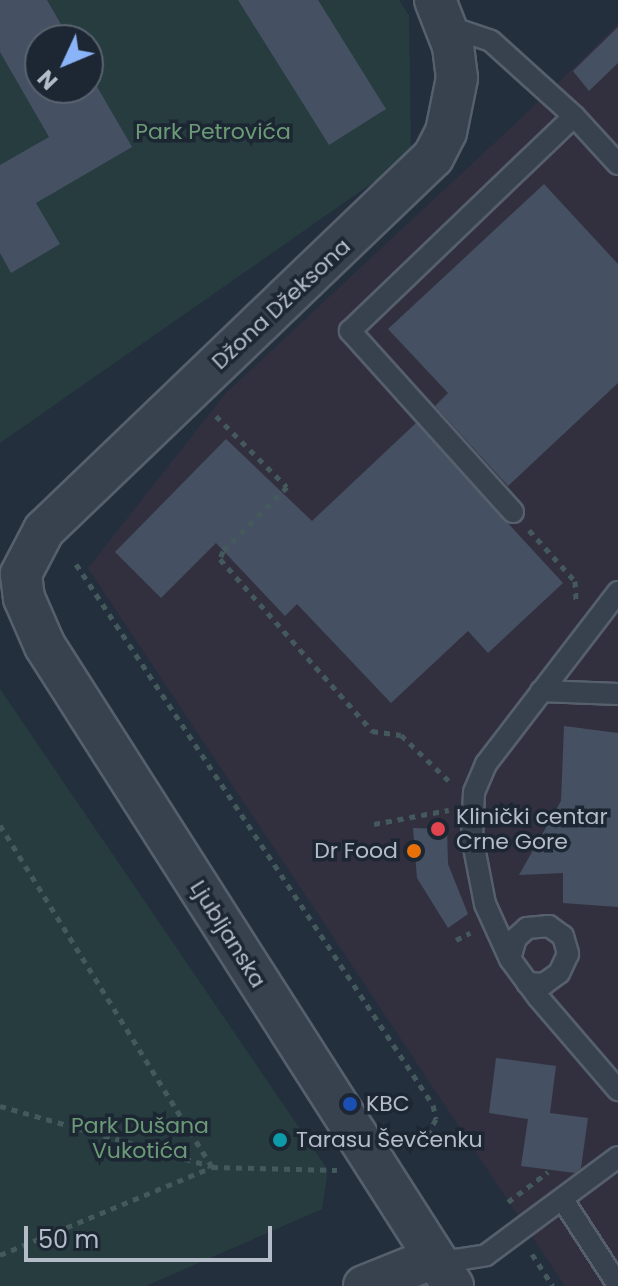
<!DOCTYPE html>
<meta charset="utf-8">
<style>
body{margin:0}
#map{position:relative;width:618px;height:1286px;overflow:hidden;background:#242f3e;font-family:Poppins,sans-serif}
div>[style]{position:absolute}
[style*='--x']{left:calc(var(--x)*1px);top:calc(var(--y)*1px);width:calc(var(--w)*1px);rotate:calc(var(--a)*1deg)}
.medical>*{inset:0;background:#32303f}
.green>*{inset:0;background:#263c3f}
.building>*{inset:0;background:#455162}
.path>*{height:5px;margin-top:-2.5px;transform-origin:0;background:repeating-linear-gradient(90deg,#44595c 0 6px,transparent 0 12px)}
.roads{filter:drop-shadow(2px 0 #565f6c) drop-shadow(-2px 0 #565f6c) drop-shadow(0 2px #565f6c) drop-shadow(0 -2px #565f6c)}
.lane>*{height:20px;margin:-10px;padding:0 10px;transform-origin:10px;border-radius:10px;background:#38414e}
.street>*{height:40px;margin:-20px;padding:0 20px;transform-origin:20px;border-radius:20px;background:#38414e}
.dots>*{width:22px;height:22px;translate:-50% -50%;box-sizing:border-box;border:4px solid #1d2633;border-radius:50%}
span{translate:-50% -50%;white-space:nowrap;text-align:center;line-height:1.15;-webkit-text-stroke:7px #1d2633;paint-order:stroke}
.park-label{font-size:22px;color:#6b9a76}
.street-label{font-size:22px;color:#b4bcc9}
.poi-label{font-size:22px;color:#b4bcc9}
.left{translate:0 -50%;text-align:left}
.right{translate:-100% -50%;text-align:right}
.north{position:absolute;left:24px;top:24px;width:80px;height:80px;box-sizing:border-box;background:#1d2633;border:2px solid #59626f;border-radius:50%;rotate:226deg;font-size:22px;font-weight:700;line-height:32px;text-align:center;color:#b4bcc9}
.north::after{content:'';display:block;margin:auto;width:28px;height:36px;background:#8ab4f8;clip-path:polygon(50% 0,100% 100%,50% 72%,0 100%)}
.scale{position:absolute;left:24px;top:1226px;width:248px;height:36px;box-sizing:border-box;border:4px solid #b4bcc9;border-top:0;padding-left:10px;font-size:24px;line-height:28px;white-space:nowrap;color:#b4bcc9;-webkit-text-stroke:6px #1d2633;paint-order:stroke}
</style>
<div id="map">
<div class="medical">
<i style="clip-path:polygon(618px 24px,618px 1286px,565px 1286px,88px 568px,226px 393px,548px 93px)"></i>
</div>
<div class="green">
<i style="clip-path:polygon(evenodd,0 0,399px 0,409px 15px,411px 156px,0 443px,0 0,40px 40px,88px 40px,88px 88px,40px 88px,40px 40px)"></i>
<i style="clip-path:polygon(0 689px,328px 1170px,322px 1209px,146px 1286px,0 1286px)"></i>
</div>
<div class="building">
<i style="clip-path:polygon(0 0,47px 0,70px 40px,40px 40px,40px 88px,88px 88px,88px 71px,132px 147px,36px 203px,60px 244px,11px 273px,0 253px,0 165px,49px 137px,0 52px)"></i>
<i style="clip-path:polygon(238px 0,318px 0,386px 109px,329px 145px)"></i>
<i style="clip-path:polygon(618px 27px,618px 63px,589px 91px,573px 71px)"></i>
<i style="clip-path:polygon(544px 184px,618px 264px,618px 383px,508px 486px,435px 406px,448px 393px,388px 329px)"></i>
<i style="clip-path:polygon(416px 423px,563px 583px,488px 653px,468px 631px,391px 703px,297px 604px,285px 616px,216px 543px,161px 598px,115px 552px,226px 439px,312px 521px)"></i>
<i style="clip-path:polygon(564px 726px,618px 733px,618px 907px,563px 903px,563px 873px,519px 875px,561px 801px)"></i>
<i style="clip-path:polygon(413px 828px,447px 829px,448px 864px,468px 914px,448px 928px,417px 878px)"></i>
<i style="clip-path:polygon(496px 1058px,556px 1066px,550px 1113px,588px 1118px,581px 1168px,575px 1173px,521px 1166px,528px 1119px,489px 1113px)"></i>
</div>
<div class="path">
<i style="--x:216;--y:416;--w:100;--a:45"></i>
<i style="--x:287;--y:487;--w:91;--a:135"></i>
<i style="--x:223;--y:551;--w:9;--a:111"></i>
<i style="--x:220;--y:559;--w:230;--a:48.5"></i>
<i style="--x:372;--y:731;--w:29;--a:8"></i>
<i style="--x:401;--y:735;--w:68;--a:43.8"></i>
<i style="--x:529;--y:530;--w:69;--a:48"></i>
<i style="--x:575;--y:581;--w:21;--a:87"></i>
<i style="--x:76;--y:564;--w:648;--a:56.58"></i>
<i style="--x:433;--y:1105;--w:14;--a:78"></i>
<i style="--x:436;--y:1119;--w:21;--a:119"></i>
<i style="--x:374;--y:824;--w:76;--a:-10.6"></i>
<i style="--x:0;--y:825;--w:402;--a:58.2"></i>
<i style="--x:456;--y:940;--w:16;--a:-27"></i>
<i style="--x:0;--y:1106;--w:219;--a:15.9"></i>
<i style="--x:508;--y:1202;--w:50;--a:-36.9"></i>
<i style="--x:532;--y:1254;--w:38;--a:57"></i>
<i style="--x:0;--y:1255;--w:230;--a:-22.5"></i>
<i style="--x:212;--y:1167;--w:125;--a:1.4"></i>
</div>
<div class="roads">
<div class="lane">
<i style="--x:447;--y:26;--w:46;--a:18.8"></i>
<i style="--x:491;--y:41;--w:112;--a:42.1"></i>
<i style="--x:574;--y:116;--w:65;--a:47.5"></i>
<i style="--x:513;--y:512;--w:244;--a:-132"></i>
<i style="--x:350;--y:331;--w:310;--a:-43.8"></i>
<i style="--x:618;--y:592;--w:217;--a:127.5"></i>
<i style="--x:486;--y:764;--w:30;--a:113"></i>
<i style="--x:474;--y:792;--w:45;--a:92.5"></i>
<i style="--x:472;--y:837;--w:68;--a:79"></i>
<i style="--x:485;--y:904;--w:60;--a:65.6"></i>
<i style="--x:510;--y:959;--w:47;--a:53.6"></i>
<i style="--x:538;--y:997;--w:123;--a:49.3"></i>
<i style="--x:541;--y:691;--w:77;--a:2.2"></i>
<i style="--x:510;--y:959;--w:22;--a:-74"></i>
<i style="--x:516;--y:938;--w:15;--a:-42"></i>
<i style="--x:527;--y:928;--w:22;--a:-5"></i>
<i style="--x:549;--y:926;--w:17;--a:36"></i>
<i style="--x:563;--y:936;--w:19;--a:74"></i>
<i style="--x:568;--y:954;--w:21;--a:115"></i>
<i style="--x:559;--y:973;--w:19;--a:144"></i>
<i style="--x:544;--y:984;--w:17;--a:-177"></i>
<i style="--x:563;--y:1200;--w:101;--a:57.1"></i>
<i style="--x:434;--y:1258;--w:22;--a:5"></i>
<i style="--x:456;--y:1260;--w:30;--a:-9"></i>
<i style="--x:486;--y:1255;--w:164;--a:-36.6"></i>
</div>
<div class="street">
<i style="--x:435;--y:0;--w:49;--a:68.6"></i>
<i style="--x:453;--y:46;--w:32;--a:83"></i>
<i style="--x:457;--y:78;--w:55;--a:101.5"></i>
<i style="--x:446;--y:132;--w:28;--a:117"></i>
<i style="--x:433;--y:157;--w:539;--a:136.2"></i>
<i style="--x:44;--y:530;--w:50;--a:117.6"></i>
<i style="--x:21;--y:574;--w:24;--a:83"></i>
<i style="--x:24;--y:598;--w:52;--a:66.4"></i>
<i style="--x:45;--y:646;--w:759;--a:57.48"></i>
<i style="--x:364;--y:1286;--w:75;--a:-21.8"></i>
</div>
</div>
<div class="dots">
<i style="left:438px;top:829px;background:#e0444e"></i>
<i style="left:414px;top:851px;background:#e8710a"></i>
<i style="left:350px;top:1104px;background:#1a4fb4"></i>
<i style="left:280px;top:1140px;background:#0f9aa8"></i>
</div>
<div class="park-label">
<span style="left:213px;top:132px">Park Petrovića</span>
<span style="left:140px;top:1138px">Park Dušana<br>Vukotića</span>
</div>
<div class="street-label">
<span style="left:281px;top:304px;rotate:-43deg">Džona Džeksona</span>
<span style="left:228px;top:934px;rotate:58deg">Ljubljanska</span>
</div>
<div class="poi-label">
<span class="left" style="left:456px;top:829px">Klinički centar<br>Crne Gore</span>
<span class="right" style="left:398px;top:851px">Dr Food</span>
<span class="left" style="left:366px;top:1104px">KBC</span>
<span class="left" style="left:296px;top:1140px">Tarasu Ševčenku</span>
</div>
<div class="north">N</div>
<div class="scale">50 m</div>
</div>
